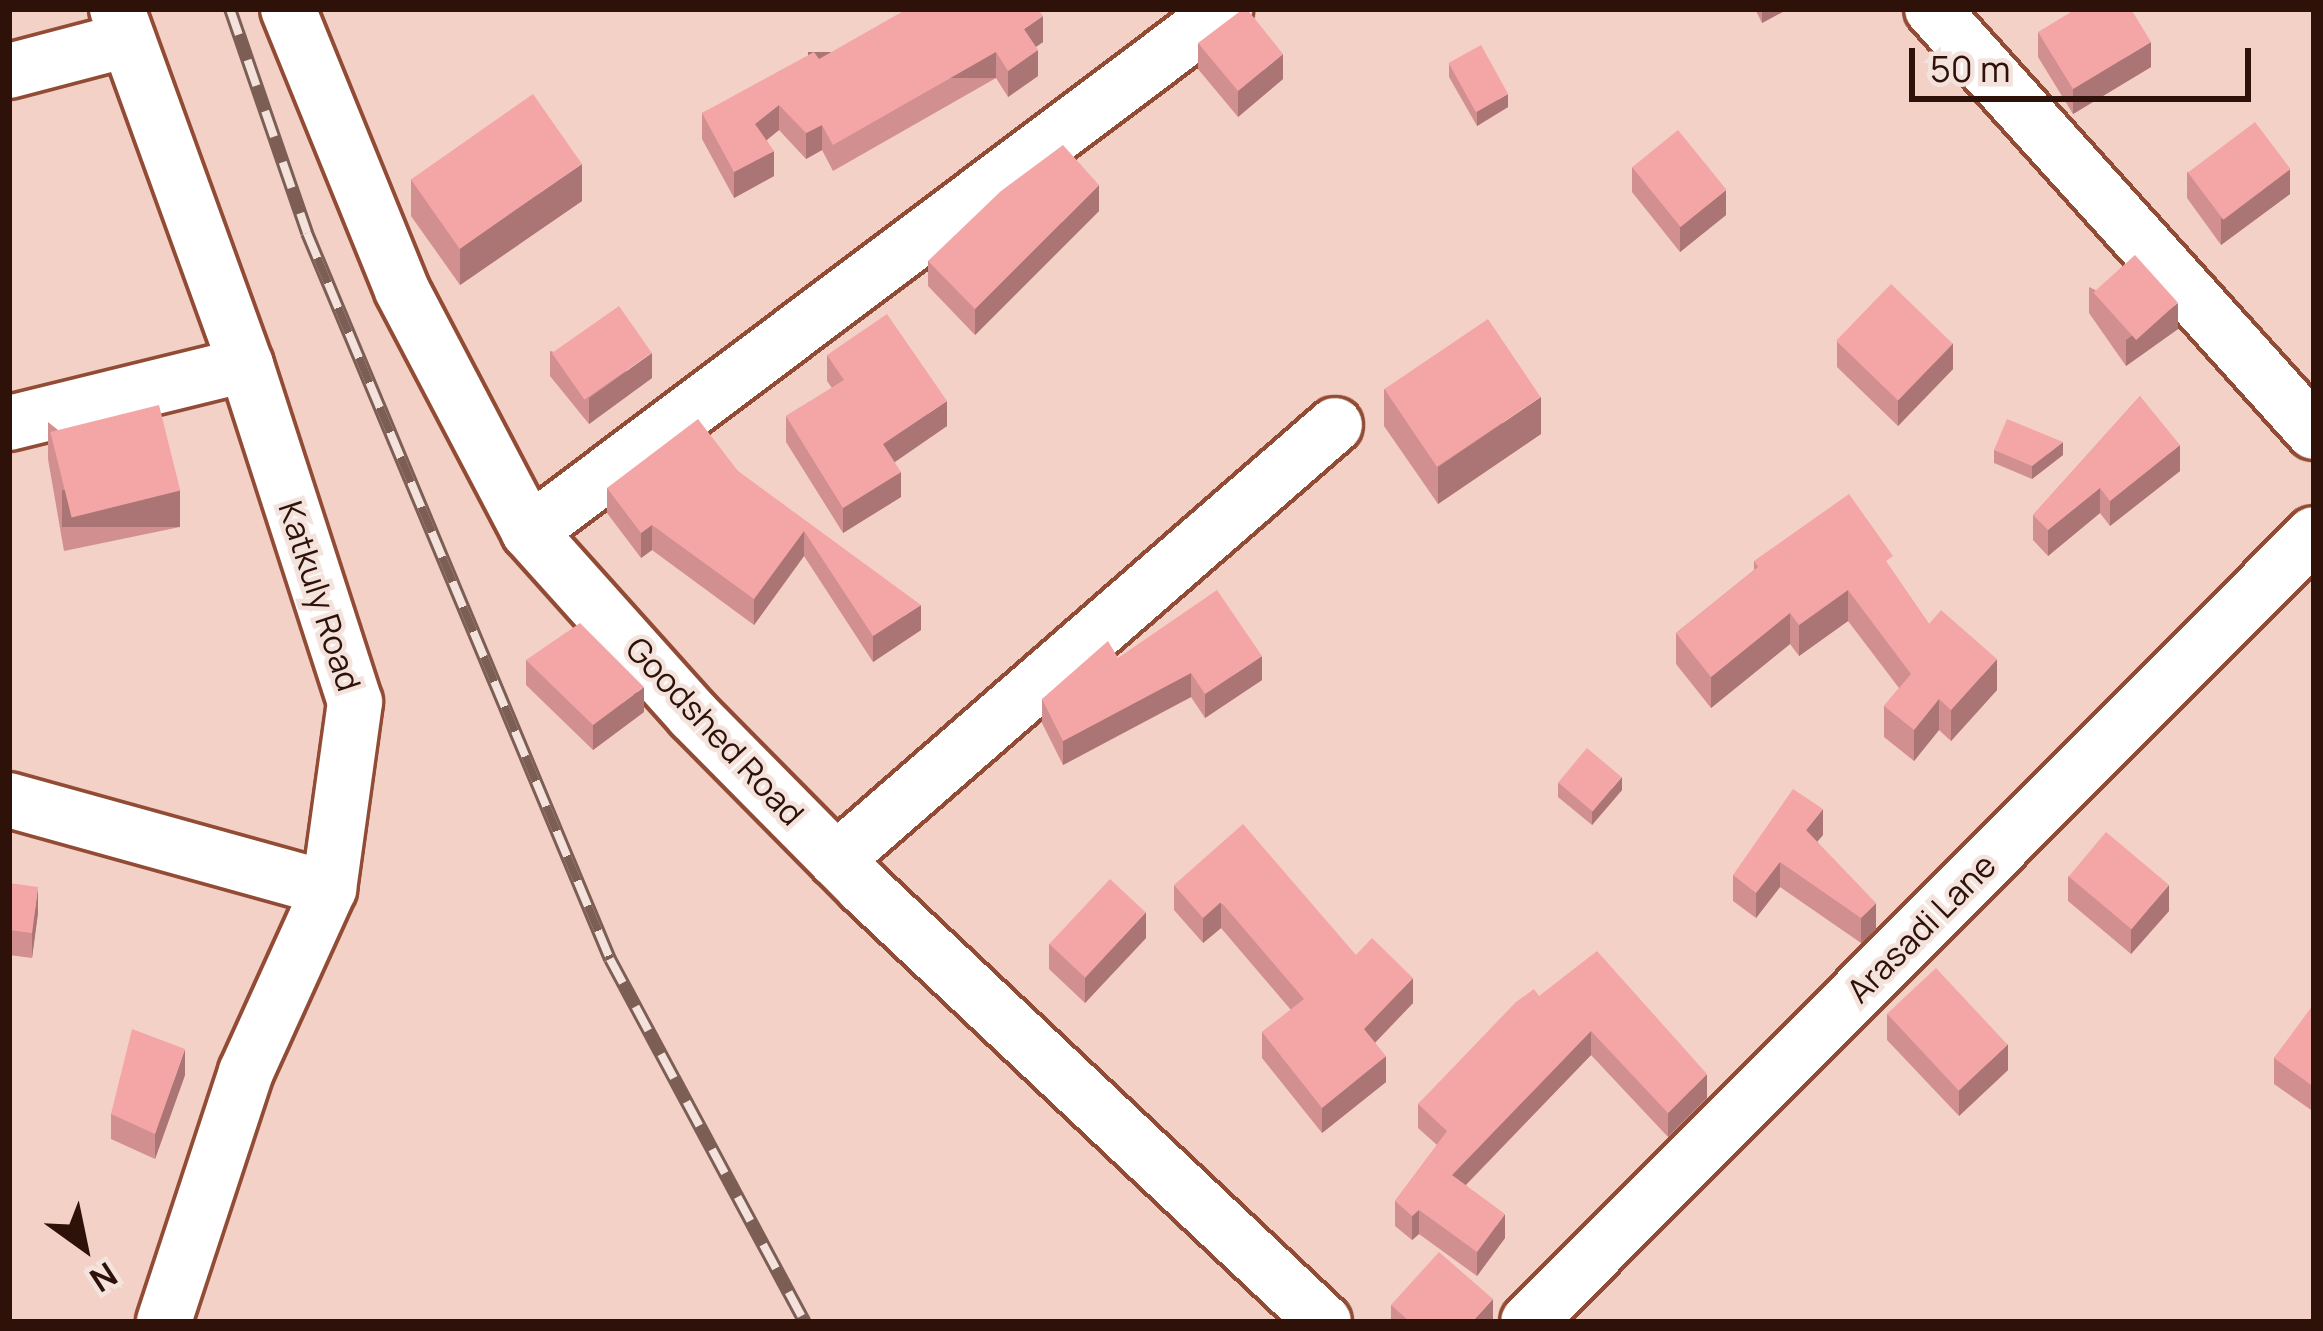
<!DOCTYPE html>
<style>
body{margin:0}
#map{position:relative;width:2323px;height:1331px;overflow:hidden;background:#f3d1c7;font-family:Manrope,sans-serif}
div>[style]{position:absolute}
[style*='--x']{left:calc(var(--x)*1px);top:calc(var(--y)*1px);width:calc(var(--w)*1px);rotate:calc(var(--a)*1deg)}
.roads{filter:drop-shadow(3px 0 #924b34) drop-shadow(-3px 0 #924b34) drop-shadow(0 3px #924b34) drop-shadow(0 -3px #924b34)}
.street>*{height:54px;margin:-27px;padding:0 27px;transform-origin:27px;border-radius:27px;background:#fff}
.rail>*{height:14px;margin-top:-7px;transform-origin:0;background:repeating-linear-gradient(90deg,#f4e3dd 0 27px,#7d5e54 0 54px);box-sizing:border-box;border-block:3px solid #7d5e54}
.wall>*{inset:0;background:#d28f90}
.shaded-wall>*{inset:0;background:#ab7475;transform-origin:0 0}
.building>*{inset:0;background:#f4a6a7;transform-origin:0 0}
span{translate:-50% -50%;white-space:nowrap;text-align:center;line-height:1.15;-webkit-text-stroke:9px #f4e3dd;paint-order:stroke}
.street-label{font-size:33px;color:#2e1108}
.frame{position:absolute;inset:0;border:12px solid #2e1108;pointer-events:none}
.north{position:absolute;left:24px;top:1187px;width:120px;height:120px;-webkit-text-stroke:9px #f4e3dd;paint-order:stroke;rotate:147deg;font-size:33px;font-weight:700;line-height:48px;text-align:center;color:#2e1108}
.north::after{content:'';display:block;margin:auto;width:42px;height:54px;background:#2e1108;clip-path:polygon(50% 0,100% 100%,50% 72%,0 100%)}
.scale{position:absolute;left:1909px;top:48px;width:342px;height:54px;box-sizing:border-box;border:6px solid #2e1108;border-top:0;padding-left:15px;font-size:36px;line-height:42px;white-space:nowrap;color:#2e1108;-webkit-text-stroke:9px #f4e3dd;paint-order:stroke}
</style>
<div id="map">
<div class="roads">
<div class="street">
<i style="--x:117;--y:9;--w:379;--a:70.1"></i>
<i style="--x:246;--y:365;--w:354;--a:72.1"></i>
<i style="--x:355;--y:702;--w:189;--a:97.9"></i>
<i style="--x:329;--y:889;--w:201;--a:114.4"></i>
<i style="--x:246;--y:1072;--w:263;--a:108.2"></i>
<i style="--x:288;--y:9;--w:303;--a:67.9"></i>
<i style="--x:402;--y:290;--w:273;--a:62.3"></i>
<i style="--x:529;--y:532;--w:246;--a:48.1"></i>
<i style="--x:693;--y:715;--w:242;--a:45.3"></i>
<i style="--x:863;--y:887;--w:634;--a:43.34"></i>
<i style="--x:1932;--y:9;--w:570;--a:47.92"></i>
<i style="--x:9;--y:71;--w:122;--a:-14.7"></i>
<i style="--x:9;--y:423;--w:244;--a:-13.8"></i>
<i style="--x:529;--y:532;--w:871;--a:-36.92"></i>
<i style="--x:9;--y:800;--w:332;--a:15.5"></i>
<i style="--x:836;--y:860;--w:662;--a:-41.08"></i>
<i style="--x:1528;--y:1322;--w:1113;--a:-45.07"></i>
</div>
</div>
<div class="rail">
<i style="--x:230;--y:9;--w:237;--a:71"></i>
<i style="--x:307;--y:233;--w:787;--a:67.35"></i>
<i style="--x:610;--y:959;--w:412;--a:61.8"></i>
</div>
<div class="wall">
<i style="clip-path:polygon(1755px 9px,1788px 9px,1762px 23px)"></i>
<i style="clip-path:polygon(2038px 32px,2151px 67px,2073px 114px,2038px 57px)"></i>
<i style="clip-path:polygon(1043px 42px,1036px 47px,1038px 76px,1008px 97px,996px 78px,833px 171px,822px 150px,806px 159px,779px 130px,767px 140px,774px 176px,734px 198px,702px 139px,702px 113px,819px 59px)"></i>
<i style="clip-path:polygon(1198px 43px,1283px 79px,1238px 117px,1198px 69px)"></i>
<i style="clip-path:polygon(1449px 64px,1508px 107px,1477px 126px,1449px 77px)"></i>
<i style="clip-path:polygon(1632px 167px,1726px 215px,1680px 252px,1632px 192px)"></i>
<i style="clip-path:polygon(2187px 172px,2290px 194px,2221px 245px,2187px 198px)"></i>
<i style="clip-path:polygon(411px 179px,582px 201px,460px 285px,411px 216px)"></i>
<i style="clip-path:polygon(1099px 211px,975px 335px,928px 286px,928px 261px)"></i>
<i style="clip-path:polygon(2089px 287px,2178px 329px,2126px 366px,2089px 313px)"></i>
<i style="clip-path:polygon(1837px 341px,1953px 369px,1898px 426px,1837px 367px)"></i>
<i style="clip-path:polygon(550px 351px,652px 378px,589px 424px,550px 376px)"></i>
<i style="clip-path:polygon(827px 355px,947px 426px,895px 462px,901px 497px,843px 533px,786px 442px,786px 416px,832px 388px,827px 381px)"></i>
<i style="clip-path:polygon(1384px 389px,1541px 434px,1438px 504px,1384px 426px)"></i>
<i style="clip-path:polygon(2140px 396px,2180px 471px,2110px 526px,2100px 513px,2048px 556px,2033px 540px,2033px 515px)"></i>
<i style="clip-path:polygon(48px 422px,180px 527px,64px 551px,48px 459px)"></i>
<i style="clip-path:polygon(1994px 450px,2063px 455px,2032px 479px,1994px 463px)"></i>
<i style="clip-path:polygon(738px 471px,921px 630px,873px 662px,804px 556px,754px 625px,652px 550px,641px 558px,607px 513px,607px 488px)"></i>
<i style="clip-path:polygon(1754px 561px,1893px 572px,1929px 624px,1997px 690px,1951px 741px,1939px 730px,1914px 761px,1884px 737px,1884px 706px,1899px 688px,1848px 621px,1799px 656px,1790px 644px,1711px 708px,1676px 664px,1676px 633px,1754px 570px)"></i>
<i style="clip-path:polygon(1118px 658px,1262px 680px,1205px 718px,1191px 697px,1063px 765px,1042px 723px,1042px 699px)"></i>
<i style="clip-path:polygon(526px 660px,644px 712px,593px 750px,526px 685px)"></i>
<i style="clip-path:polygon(1558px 783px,1622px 790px,1592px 825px,1558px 797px)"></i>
<i style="clip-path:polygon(1823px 835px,1817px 841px,1876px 929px,1861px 943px,1780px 887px,1756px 918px,1733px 901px,1733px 875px)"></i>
<i style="clip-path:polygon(2068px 876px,2169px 911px,2131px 954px,2068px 901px)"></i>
<i style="clip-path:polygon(9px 883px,38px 913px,32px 958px,9px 955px)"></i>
<i style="clip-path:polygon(1174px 885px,1356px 955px,1413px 1003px,1375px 1043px,1386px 1082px,1322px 1133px,1262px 1058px,1262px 1032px,1291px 1010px,1221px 928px,1203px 943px,1174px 910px)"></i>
<i style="clip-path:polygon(1146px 938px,1085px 1003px,1049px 969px,1049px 944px)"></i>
<i style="clip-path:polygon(1539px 996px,1707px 1098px,1668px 1137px,1591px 1055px,1466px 1185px,1505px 1238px,1477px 1276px,1419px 1234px,1412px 1240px,1395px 1226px,1395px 1201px,1437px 1145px,1418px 1128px,1418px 1104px)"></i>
<i style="clip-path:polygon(2314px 1006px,2314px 1112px,2274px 1084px,2274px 1058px)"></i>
<i style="clip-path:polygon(1887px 1014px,2008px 1070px,1959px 1116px,1887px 1040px)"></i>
<i style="clip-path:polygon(185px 1075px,155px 1159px,111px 1139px,111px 1114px)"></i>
<i style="clip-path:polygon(1391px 1305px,1493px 1322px,1391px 1322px)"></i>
</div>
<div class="shaded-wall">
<i style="clip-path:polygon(1762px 9px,1788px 9px,1762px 23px)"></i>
<i style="clip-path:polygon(1043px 16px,1043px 42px,1024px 55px,1024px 29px)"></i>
<i style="clip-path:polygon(2151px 42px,2151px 67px,2073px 114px,2073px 89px)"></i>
<i style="clip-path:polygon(1038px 50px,1038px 76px,1008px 97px,1008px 71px)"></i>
<i style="left:996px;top:52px;width:26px;height:188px;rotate:90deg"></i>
<i style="clip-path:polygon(1283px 54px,1283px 79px,1238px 117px,1238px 91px)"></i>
<i style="clip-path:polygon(1508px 94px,1508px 107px,1477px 126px,1477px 112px)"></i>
<i style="clip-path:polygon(779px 105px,779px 130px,755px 149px,755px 124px)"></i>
<i style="clip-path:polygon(822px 125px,822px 150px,806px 159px,806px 133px)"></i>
<i style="clip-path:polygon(774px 151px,774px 176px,734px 198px,734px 172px)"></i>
<i style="clip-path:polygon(582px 164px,582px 201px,460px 285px,460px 248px)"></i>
<i style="clip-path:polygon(2290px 169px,2290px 194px,2221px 245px,2221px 219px)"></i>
<i style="clip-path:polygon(1099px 185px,1099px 211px,975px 335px,975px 309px)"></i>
<i style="clip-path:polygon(1726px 190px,1726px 215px,1680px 252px,1680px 227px)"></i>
<i style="clip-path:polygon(2178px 303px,2178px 329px,2126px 366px,2126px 340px)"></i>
<i style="clip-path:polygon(1953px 343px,1953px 369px,1898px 426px,1898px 400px)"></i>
<i style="clip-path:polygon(652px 353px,652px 378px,589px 424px,589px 398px)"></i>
<i style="clip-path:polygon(1541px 397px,1541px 434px,1438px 504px,1438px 467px)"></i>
<i style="clip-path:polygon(947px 401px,947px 426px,883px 470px,883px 444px)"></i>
<i style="clip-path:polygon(2063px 442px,2063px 455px,2032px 479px,2032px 466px)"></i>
<i style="clip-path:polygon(2180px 445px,2180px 471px,2110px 526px,2110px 501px)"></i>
<i style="clip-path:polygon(901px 472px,901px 497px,843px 533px,843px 508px)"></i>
<i style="clip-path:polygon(2100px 488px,2100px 513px,2048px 556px,2048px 530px)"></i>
<i style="left:180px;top:490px;width:37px;height:118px;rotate:90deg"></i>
<i style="clip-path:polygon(652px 525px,652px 550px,641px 558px,641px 533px)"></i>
<i style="clip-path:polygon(804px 531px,804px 556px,754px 625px,754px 599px)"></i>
<i style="clip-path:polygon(1848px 590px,1848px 621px,1799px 656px,1799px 625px)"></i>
<i style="clip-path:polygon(921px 605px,921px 630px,873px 662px,873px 636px)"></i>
<i style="clip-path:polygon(1790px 613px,1790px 644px,1711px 708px,1711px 677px)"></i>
<i style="clip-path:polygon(1262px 656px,1262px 680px,1205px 718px,1205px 694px)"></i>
<i style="clip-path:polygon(1997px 659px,1997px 690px,1951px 741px,1951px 710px)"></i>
<i style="clip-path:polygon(1191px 673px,1191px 697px,1063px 765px,1063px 741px)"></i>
<i style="clip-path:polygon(644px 687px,644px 712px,593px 750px,593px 725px)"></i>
<i style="clip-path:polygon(1939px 699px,1939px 730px,1914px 761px,1914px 730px)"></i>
<i style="clip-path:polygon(1622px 777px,1622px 790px,1592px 825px,1592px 812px)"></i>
<i style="clip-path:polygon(1823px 809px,1823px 835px,1806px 855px,1806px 830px)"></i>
<i style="clip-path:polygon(1780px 862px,1780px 887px,1756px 918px,1756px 893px)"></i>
<i style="clip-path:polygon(2169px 885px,2169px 911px,2131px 954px,2131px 929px)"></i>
<i style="clip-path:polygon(38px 887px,38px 913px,32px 958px,32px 933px)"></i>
<i style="clip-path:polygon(1221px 902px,1221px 928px,1203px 943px,1203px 918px)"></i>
<i style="clip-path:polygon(1876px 903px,1876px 929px,1861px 943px,1861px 918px)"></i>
<i style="clip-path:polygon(1146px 912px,1146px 938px,1085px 1003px,1085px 978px)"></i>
<i style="clip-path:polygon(1413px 978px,1413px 1003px,1364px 1054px,1364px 1029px)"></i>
<i style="clip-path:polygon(1591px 1031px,1591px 1055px,1452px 1199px,1452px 1175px)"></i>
<i style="clip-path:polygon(2008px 1044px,2008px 1070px,1959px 1116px,1959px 1091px)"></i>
<i style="clip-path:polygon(185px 1049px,185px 1075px,155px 1159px,155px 1134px)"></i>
<i style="clip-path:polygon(1386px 1056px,1386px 1082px,1322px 1133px,1322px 1108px)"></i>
<i style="clip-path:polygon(1707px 1074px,1707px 1098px,1668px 1137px,1668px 1113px)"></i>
<i style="clip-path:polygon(1419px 1210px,1419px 1234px,1412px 1240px,1412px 1216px)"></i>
<i style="clip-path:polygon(1505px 1214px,1505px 1238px,1477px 1276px,1477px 1252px)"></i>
<i style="clip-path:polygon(1493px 1299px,1493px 1322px,1472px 1322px)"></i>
</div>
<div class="building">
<i style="clip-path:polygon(907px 9px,1038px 9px,1043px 16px,1024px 29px,1038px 50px,1008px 71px,996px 52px,833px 145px,822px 125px,806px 133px,779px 105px,755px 124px,774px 151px,734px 172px,702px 113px,814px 52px,819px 59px)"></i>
<i style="clip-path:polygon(1243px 9px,1247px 9px,1283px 54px,1238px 91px,1198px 43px)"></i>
<i style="clip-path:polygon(2076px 9px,2131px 9px,2151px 42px,2073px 89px,2038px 32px)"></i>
<i style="left:1481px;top:45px;width:56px;height:37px;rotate:61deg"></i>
<i style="left:533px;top:94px;width:85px;height:149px;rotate:55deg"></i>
<i style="left:2255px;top:122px;width:59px;height:84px;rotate:53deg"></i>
<i style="left:1678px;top:130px;width:77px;height:59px;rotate:51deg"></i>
<i style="clip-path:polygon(1063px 145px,1099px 185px,975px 309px,928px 261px,1001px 191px)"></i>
<i style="left:2135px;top:255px;width:64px;height:56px;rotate:48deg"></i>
<i style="left:1891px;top:284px;width:86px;height:79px;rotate:44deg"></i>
<i style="left:619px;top:306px;width:57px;height:82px;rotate:55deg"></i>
<i style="clip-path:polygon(887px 314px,947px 401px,883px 444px,901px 472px,843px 508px,786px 416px,844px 380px,827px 355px)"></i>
<i style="left:1488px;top:319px;width:94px;height:125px;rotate:56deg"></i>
<i style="clip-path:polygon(2140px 396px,2180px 445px,2110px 501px,2100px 488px,2048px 530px,2033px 515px)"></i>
<i style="left:159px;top:405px;width:88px;height:112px;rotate:76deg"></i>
<i style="clip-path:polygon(698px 419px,738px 471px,921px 605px,873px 636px,804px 531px,754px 599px,652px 525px,641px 533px,607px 488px)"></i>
<i style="clip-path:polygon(2007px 419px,2063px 442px,2032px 466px,1994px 450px)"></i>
<i style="clip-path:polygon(1849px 494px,1893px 556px,1886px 561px,1929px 624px,1941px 610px,1997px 659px,1951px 710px,1939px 699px,1914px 730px,1884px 706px,1911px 674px,1848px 590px,1799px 625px,1790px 613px,1711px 677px,1676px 633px,1758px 567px,1754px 561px)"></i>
<i style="clip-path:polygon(1217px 590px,1262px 656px,1205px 694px,1191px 673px,1063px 741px,1042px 699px,1108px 641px,1118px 658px)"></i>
<i style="clip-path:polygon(580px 623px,644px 687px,593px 725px,526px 660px)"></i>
<i style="left:1587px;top:748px;width:45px;height:45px;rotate:40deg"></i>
<i style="clip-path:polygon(1793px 789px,1823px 809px,1806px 830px,1876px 903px,1861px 918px,1780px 862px,1756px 893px,1733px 875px)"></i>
<i style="clip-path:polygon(1243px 824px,1356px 955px,1372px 938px,1413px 978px,1364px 1029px,1386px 1056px,1322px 1108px,1262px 1032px,1304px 999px,1221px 902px,1203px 918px,1174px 885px)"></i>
<i style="left:2106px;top:832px;width:82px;height:58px;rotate:40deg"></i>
<i style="left:1110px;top:879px;width:49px;height:89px;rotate:43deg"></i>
<i style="clip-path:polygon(9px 883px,38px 887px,32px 933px,9px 930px)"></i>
<i style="clip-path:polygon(1597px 951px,1707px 1074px,1668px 1113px,1591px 1031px,1452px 1175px,1505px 1214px,1477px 1252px,1419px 1210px,1412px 1216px,1395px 1201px,1447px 1131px,1418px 1104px,1516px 1002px,1534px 989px,1539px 996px)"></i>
<i style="left:1936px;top:968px;width:105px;height:67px;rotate:47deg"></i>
<i style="clip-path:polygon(2313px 1005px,2314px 1006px,2314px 1087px,2274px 1058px)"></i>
<i style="clip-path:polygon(132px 1029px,185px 1049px,155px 1134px,111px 1114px)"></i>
<i style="clip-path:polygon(1439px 1252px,1493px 1299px,1472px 1322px,1410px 1322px,1391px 1305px)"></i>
</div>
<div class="street-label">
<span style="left:320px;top:596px;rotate:72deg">Katkuly Road</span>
<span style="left:715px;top:731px;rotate:47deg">Goodshed Road</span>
<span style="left:1921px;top:928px;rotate:-45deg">Arasadi Lane</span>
</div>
<div class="frame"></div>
<div class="north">N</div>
<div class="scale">50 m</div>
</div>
